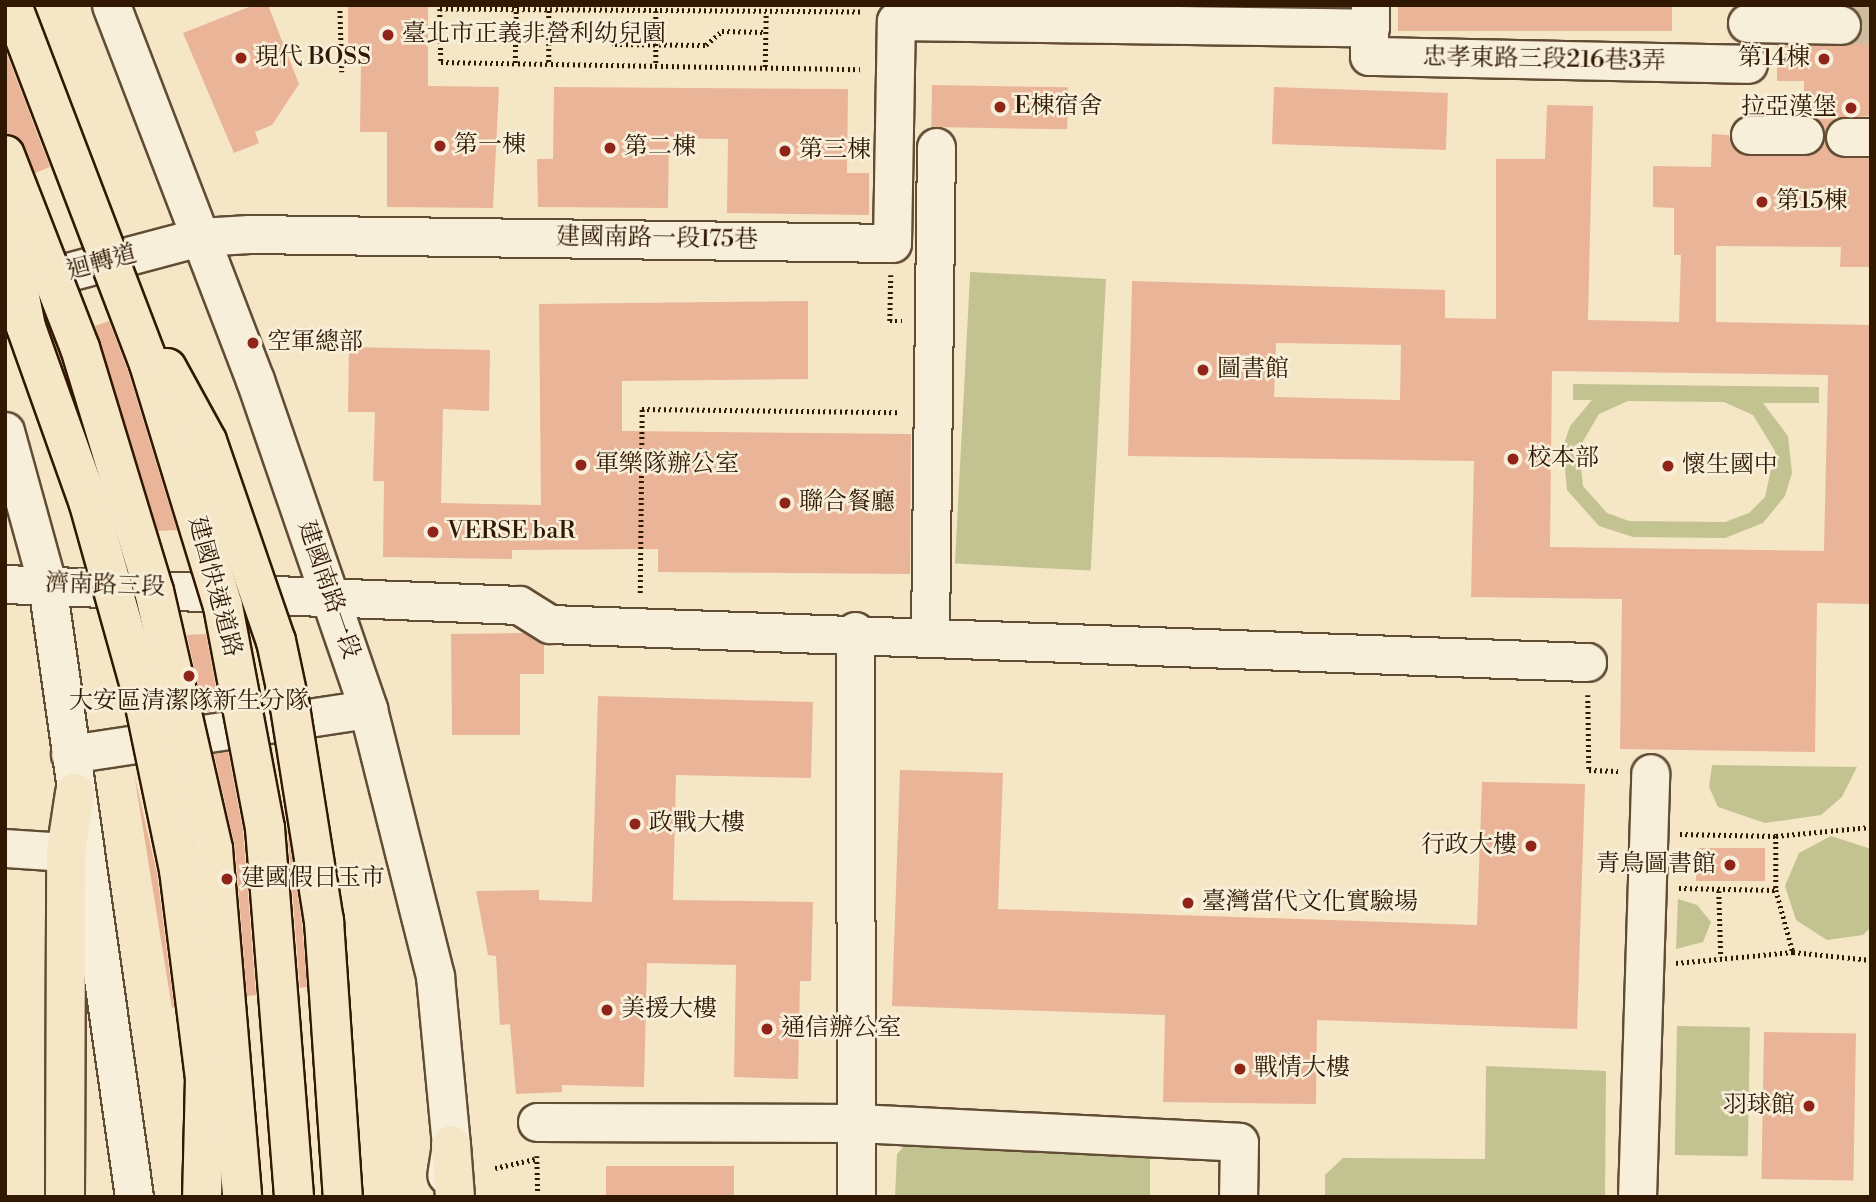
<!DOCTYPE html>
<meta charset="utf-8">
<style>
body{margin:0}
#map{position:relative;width:1876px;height:1202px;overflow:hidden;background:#f5e6c6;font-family:"Libre Bodoni","Noto Serif TC",serif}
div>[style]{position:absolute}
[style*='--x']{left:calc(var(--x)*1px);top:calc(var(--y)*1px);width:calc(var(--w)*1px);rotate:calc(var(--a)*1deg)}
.green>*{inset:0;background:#c2c391;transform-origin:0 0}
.building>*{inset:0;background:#eab498;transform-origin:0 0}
.minor-tunnel>*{height:37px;margin-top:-18.5px;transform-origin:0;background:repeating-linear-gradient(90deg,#cebd9f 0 37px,transparent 0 55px)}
.path>*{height:4.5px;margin-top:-2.25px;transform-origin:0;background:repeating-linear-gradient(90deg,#301803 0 2px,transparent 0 5.5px)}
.roads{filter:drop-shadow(2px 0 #614c34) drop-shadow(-2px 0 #614c34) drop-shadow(0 2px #614c34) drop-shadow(0 -2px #614c34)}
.minor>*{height:37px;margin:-18.5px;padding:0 18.5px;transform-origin:18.5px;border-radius:18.5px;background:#f8efda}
.major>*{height:38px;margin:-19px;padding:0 19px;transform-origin:19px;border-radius:19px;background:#f5e6c6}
.bridges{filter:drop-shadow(2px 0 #301803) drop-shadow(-2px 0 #301803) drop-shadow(0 2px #301803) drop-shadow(0 -2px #301803)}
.highway-bridge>*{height:38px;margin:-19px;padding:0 19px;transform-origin:19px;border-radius:19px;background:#f5e6c6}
.dots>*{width:19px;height:19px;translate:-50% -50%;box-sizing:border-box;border:4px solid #f8efda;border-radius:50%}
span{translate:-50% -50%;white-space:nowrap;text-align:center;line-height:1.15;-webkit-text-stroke:5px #f8efda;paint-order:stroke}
.poi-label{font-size:24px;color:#301803}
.left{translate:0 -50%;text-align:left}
.right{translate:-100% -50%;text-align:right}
.street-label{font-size:24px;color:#301803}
.frame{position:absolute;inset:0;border:7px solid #301803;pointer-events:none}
</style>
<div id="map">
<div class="green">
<i style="left:1106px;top:279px;width:292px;height:136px;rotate:93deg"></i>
<i style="clip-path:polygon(evenodd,1573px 384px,1819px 387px,1819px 403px,1763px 403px,1788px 436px,1792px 473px,1785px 496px,1763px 523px,1725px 538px,1633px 537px,1599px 526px,1567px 490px,1563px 447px,1570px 426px,1592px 400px,1573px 400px,1573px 384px,1628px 401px,1724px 402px,1753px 415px,1775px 451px,1765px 497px,1749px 513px,1725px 522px,1629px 521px,1607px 513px,1583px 486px,1579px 448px,1599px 414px,1628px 401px)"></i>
<i style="clip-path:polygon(1712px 765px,1857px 767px,1842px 797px,1821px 815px,1765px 823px,1718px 807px,1709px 787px)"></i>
<i style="clip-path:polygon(1831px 836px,1871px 849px,1871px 927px,1863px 935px,1827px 940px,1796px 920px,1785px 886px,1799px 853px)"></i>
<i style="clip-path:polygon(1678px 899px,1697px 905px,1711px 922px,1703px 942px,1676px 949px)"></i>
<i style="left:1677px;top:1026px;width:73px;height:129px;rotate:1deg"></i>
<i style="clip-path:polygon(1486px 1066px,1606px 1071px,1605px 1197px,1325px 1197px,1325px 1175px,1343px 1158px,1485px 1159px)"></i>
<i style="clip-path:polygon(907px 1143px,1142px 1151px,1150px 1160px,1150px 1197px,895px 1197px,897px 1154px)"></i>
</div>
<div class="building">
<i style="clip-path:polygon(254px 5px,268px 5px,299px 84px,272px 125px,255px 132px,259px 143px,234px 153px,183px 33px)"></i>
<i style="clip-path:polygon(348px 5px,428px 5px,428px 86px,499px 87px,493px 208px,387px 207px,387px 132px,360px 132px,361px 65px,348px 65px)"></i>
<i style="left:1398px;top:5px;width:274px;height:26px"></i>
<i style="clip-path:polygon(1858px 13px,1871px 13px,1871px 116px,1835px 119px,1825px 134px,1815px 117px,1804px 114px,1804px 81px,1777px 81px,1777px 45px,1850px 44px,1862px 26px)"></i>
<i style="clip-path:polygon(5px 49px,50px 167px,35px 173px,19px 138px,5px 134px)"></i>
<i style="left:932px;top:85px;width:136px;height:42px;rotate:1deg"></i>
<i style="clip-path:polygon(554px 87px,848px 89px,847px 173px,869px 173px,869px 215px,727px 213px,728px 139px,669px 138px,668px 208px,538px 207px,537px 159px,553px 159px)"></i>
<i style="left:1274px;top:87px;width:174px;height:57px;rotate:2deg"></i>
<i style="clip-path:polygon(evenodd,1547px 105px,1593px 106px,1588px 320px,1679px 322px,1681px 255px,1674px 255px,1674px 208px,1653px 207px,1653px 166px,1711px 167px,1712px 134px,1729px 135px,1732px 146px,1749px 156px,1805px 156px,1824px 138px,1835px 155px,1871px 158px,1871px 267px,1840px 267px,1841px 247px,1716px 246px,1716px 322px,1871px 325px,1871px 604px,1817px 603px,1815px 752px,1620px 749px,1622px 599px,1471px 597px,1474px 461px,1128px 456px,1132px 281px,1445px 290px,1445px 318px,1496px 319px,1496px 159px,1545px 159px,1547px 105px,1276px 343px,1401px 345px,1400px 400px,1274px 397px,1276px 343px,1547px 105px,1552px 371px,1828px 375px,1824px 551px,1550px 547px,1552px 371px)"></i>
<i style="clip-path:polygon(808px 301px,808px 379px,622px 381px,622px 431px,911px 434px,910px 574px,658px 572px,658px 549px,512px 550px,512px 559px,383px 557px,384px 481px,373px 481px,375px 412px,348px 412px,349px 347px,490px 350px,489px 411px,443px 409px,441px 503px,541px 505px,539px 304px)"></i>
<i style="clip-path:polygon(109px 321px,128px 371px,177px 530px,158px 531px,95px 326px)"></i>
<i style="clip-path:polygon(525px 633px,544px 644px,544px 674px,520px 674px,520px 735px,452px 735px,451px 634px)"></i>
<i style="clip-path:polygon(206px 634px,220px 710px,204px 712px,187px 635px)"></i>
<i style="clip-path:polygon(598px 696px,813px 702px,811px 778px,676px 775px,673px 900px,813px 902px,811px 981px,800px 981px,798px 1079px,734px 1077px,736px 965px,647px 963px,644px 1087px,562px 1085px,562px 1092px,516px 1094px,510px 1024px,500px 1025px,496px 956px,488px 955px,476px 891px,539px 890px,539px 900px,592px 902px)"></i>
<i style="clip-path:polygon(228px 751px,243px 831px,256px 995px,247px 996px,235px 847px,214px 754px)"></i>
<i style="clip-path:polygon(900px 770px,1003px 773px,998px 909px,1477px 925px,1482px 782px,1585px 784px,1577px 1029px,1317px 1020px,1316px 1104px,1163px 1102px,1165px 1015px,892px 1006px)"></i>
<i style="clip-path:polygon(134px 773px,157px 874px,174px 1007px,172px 1008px)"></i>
<i style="clip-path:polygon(287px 826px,302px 923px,307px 987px,300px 988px)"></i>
<i style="left:1696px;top:848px;width:69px;height:33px"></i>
<i style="left:1764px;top:1032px;width:92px;height:147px;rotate:1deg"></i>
<i style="left:606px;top:1166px;width:128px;height:31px"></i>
</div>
<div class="minor-tunnel">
<i style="--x:1841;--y:25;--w:30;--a:0"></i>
</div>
<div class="path">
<i style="--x:340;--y:5;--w:67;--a:88.3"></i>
<i style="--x:549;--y:5;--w:59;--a:90"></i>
<i style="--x:656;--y:11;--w:54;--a:90"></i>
<i style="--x:860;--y:12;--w:420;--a:-179.6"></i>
<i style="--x:440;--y:9;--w:53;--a:88.9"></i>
<i style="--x:441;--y:62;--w:419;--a:1"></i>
<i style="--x:549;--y:29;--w:46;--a:0"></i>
<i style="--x:595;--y:29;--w:25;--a:37"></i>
<i style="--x:615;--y:44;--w:91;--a:0.6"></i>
<i style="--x:706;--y:45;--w:21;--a:-41"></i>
<i style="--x:722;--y:31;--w:44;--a:1.3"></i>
<i style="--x:515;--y:63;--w:58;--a:-89"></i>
<i style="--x:765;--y:67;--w:55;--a:-89"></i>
<i style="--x:891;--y:275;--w:46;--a:91.2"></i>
<i style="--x:890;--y:321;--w:12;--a:0"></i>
<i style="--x:640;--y:593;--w:184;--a:-89.4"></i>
<i style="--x:642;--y:409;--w:256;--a:0.7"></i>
<i style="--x:1588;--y:695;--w:75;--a:89.2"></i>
<i style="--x:1589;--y:770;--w:29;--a:2"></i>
<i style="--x:1680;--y:834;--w:96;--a:1.2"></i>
<i style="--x:1776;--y:836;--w:95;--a:-5.4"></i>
<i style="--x:1776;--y:836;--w:54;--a:90"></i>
<i style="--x:1776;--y:890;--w:64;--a:74.7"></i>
<i style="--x:1679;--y:888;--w:97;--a:1.2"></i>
<i style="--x:1719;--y:891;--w:66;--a:88.3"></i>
<i style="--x:1676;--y:963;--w:118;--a:-5.4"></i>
<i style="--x:1793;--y:952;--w:78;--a:5.9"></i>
<i style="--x:537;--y:1156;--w:41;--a:88.6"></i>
<i style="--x:495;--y:1168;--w:41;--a:-12.7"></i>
</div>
<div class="roads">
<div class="minor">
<i style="--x:111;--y:5;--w:402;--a:69"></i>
<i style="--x:255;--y:380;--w:348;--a:71"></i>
<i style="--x:368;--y:709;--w:275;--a:75.9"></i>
<i style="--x:435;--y:976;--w:170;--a:84.6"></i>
<i style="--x:451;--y:1145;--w:30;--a:99"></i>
<i style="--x:1370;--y:5;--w:51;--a:91.1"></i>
<i style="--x:1369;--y:56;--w:379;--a:1.2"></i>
<i style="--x:1747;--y:23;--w:94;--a:1.2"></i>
<i style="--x:1750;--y:135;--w:54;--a:0"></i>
<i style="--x:1845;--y:137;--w:26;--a:0"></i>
<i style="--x:23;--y:284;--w:183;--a:-14.9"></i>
<i style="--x:200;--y:237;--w:49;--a:-3.5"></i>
<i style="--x:249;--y:234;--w:643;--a:0.8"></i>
<i style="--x:892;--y:243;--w:222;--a:-89"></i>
<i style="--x:896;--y:21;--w:474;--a:0.8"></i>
<i style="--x:5;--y:431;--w:159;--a:74.6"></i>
<i style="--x:47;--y:584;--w:619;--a:81.92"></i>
<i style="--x:5;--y:584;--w:514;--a:2.34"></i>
<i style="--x:519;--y:605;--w:36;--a:32"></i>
<i style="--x:550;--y:624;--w:1038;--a:2.1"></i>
<i style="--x:855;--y:631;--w:566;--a:89.9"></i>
<i style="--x:930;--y:634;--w:487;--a:-89.3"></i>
<i style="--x:70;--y:754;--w:301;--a:-8.6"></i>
<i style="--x:5;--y:848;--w:61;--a:3.8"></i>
<i style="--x:537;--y:1122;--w:320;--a:0.2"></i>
<i style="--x:857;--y:1123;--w:382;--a:2.8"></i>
<i style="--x:1239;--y:1142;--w:55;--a:91"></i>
<i style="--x:1637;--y:1197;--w:424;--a:-88.2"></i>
</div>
<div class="major">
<i style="--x:451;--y:1145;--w:52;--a:85.6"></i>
<i style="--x:65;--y:1197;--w:345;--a:-89.8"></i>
<i style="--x:66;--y:852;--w:60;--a:-81.3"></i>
</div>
</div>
<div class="bridges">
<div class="highway-bridge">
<i style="--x:12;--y:5;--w:384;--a:69.1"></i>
<i style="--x:149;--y:364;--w:253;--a:73"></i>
<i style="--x:223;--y:606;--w:226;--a:79.3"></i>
<i style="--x:265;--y:828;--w:370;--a:85.5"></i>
<i style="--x:5;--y:155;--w:207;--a:68.8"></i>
<i style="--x:80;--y:348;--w:254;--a:73.1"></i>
<i style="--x:154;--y:591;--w:265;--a:77.1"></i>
<i style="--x:213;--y:849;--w:349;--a:85.2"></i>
<i style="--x:5;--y:222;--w:107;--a:78.7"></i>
<i style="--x:26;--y:327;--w:188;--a:70.4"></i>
<i style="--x:89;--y:504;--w:205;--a:74.4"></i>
<i style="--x:144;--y:701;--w:173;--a:78.3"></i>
<i style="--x:179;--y:870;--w:210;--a:82.9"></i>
<i style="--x:205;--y:1078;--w:119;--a:91.4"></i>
<i style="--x:167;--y:368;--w:83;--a:61.3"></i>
<i style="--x:207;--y:441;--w:212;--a:71"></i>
<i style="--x:276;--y:641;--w:67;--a:78"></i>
<i style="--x:290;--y:707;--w:217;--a:81"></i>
<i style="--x:324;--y:921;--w:277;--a:86.1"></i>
</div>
</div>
<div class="dots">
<i style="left:388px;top:35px;background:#8f2418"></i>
<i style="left:241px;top:58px;background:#8f2418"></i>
<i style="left:1824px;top:59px;background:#8f2418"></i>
<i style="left:1000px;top:107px;background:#8f2418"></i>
<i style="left:1851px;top:108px;background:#8f2418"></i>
<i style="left:440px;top:146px;background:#8f2418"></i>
<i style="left:610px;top:148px;background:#8f2418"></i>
<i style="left:785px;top:151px;background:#8f2418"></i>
<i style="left:1762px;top:202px;background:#8f2418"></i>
<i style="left:253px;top:343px;background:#8f2418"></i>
<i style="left:1203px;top:370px;background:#8f2418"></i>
<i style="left:1513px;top:459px;background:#8f2418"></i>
<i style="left:581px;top:465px;background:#8f2418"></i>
<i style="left:1668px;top:466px;background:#8f2418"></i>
<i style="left:785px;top:503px;background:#8f2418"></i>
<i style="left:433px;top:532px;background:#8f2418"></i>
<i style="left:189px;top:676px;background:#8f2418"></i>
<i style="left:635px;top:824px;background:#8f2418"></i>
<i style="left:1531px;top:846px;background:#8f2418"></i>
<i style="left:1730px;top:865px;background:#8f2418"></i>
<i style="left:227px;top:879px;background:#8f2418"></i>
<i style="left:1188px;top:903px;background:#8f2418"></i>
<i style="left:607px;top:1010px;background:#8f2418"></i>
<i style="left:767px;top:1029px;background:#8f2418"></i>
<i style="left:1240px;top:1069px;background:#8f2418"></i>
<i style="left:1809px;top:1106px;background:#8f2418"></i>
</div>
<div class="poi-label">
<span class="left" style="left:402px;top:35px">臺北市正義非營利幼兒園</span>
<span class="left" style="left:255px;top:58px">現代 BOSS</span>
<span class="right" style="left:1810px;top:59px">第14棟</span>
<span class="left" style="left:1014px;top:107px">E棟宿舍</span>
<span class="right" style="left:1837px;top:108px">拉亞漢堡</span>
<span class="left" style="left:454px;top:146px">第一棟</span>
<span class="left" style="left:624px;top:148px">第二棟</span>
<span class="left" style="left:799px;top:151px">第三棟</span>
<span class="left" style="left:1776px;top:202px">第15棟</span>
<span class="left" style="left:267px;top:343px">空軍總部</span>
<span class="left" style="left:1217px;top:370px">圖書館</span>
<span class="left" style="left:1527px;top:459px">校本部</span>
<span class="left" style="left:595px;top:465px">軍樂隊辦公室</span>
<span class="left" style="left:1682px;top:466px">懷生國中</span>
<span class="left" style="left:799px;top:503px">聯合餐廳</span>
<span class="left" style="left:447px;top:532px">VERSE baR</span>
<span style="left:189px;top:702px">大安區清潔隊新生分隊</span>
<span class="left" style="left:649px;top:824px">政戰大樓</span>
<span class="right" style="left:1517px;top:846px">行政大樓</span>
<span class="right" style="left:1716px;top:865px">青鳥圖書館</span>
<span class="left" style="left:241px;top:879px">建國假日玉市</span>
<span class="left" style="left:1202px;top:903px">臺灣當代文化實驗場</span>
<span class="left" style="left:621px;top:1010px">美援大樓</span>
<span class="left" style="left:781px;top:1029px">通信辦公室</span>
<span class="left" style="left:1254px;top:1069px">戰情大樓</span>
<span class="right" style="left:1795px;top:1106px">羽球館</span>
</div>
<div class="street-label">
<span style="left:1544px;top:60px;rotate:1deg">忠孝東路三段216巷3弄</span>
<span style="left:657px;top:239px;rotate:1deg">建國南路一段175巷</span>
<span style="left:102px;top:263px;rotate:-15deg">迴轉道</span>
<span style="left:105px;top:586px;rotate:2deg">濟南路三段</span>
<span style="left:214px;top:587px;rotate:75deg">建國快速道路</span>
<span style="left:328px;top:590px;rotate:71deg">建國南路一段</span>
</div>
<div class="frame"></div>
</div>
